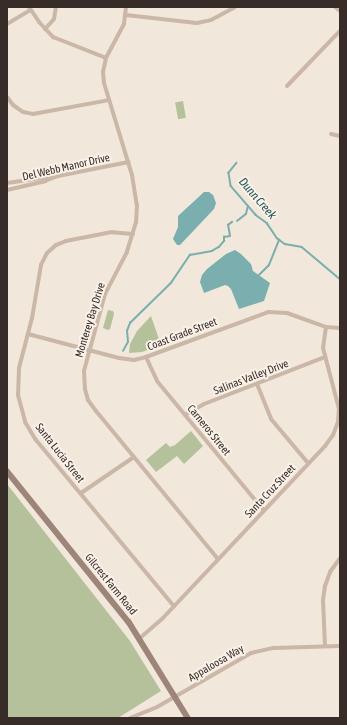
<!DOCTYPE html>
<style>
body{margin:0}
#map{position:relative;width:347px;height:725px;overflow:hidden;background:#f2e7db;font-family:"Asap Condensed",sans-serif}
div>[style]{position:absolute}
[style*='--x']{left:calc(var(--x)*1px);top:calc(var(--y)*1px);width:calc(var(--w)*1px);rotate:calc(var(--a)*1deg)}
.green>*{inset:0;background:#b5c19b;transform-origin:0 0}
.water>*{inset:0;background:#7aaeaf}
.stream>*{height:1.5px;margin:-0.75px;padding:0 0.75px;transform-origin:0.75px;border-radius:0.75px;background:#7aaeaf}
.street>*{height:4px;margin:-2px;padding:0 2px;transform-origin:2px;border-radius:2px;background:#cab7a7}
.secondary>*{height:5.5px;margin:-2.75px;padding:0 2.75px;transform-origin:2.75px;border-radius:2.75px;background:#9e8579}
span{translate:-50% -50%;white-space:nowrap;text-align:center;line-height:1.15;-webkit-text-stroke:4px #faf1e8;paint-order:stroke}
.street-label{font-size:11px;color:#372c28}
.water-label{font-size:12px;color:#1d5558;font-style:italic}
.frame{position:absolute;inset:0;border:8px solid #372c28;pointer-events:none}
</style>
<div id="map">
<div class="green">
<i style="left:183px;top:101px;width:17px;height:8px;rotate:80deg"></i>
<i style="clip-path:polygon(108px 310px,113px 311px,114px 314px,110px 329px,108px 330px,103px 328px)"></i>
<i style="clip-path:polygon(151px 316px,161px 345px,142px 352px,129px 353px,130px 344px,137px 331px)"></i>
<i style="clip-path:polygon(191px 431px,203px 446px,184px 464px,177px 456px,156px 472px,146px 460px,166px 443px,170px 447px,175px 445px)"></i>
<i style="clip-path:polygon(7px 484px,130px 641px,161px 691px,118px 718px,7px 718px)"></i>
</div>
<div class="water">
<i style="clip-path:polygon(204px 192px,209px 192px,213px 195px,216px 203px,214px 209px,180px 245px,177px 245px,173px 239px,178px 227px,178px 216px)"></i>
<i style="clip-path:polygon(235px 250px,241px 254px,251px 264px,253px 271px,270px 283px,264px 301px,239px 309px,231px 289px,228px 286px,225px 285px,204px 293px,200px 282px,202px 275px,207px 269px,226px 254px)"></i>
</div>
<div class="stream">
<i style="--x:237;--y:163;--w:13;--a:129"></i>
<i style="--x:229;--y:173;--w:13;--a:81"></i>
<i style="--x:231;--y:186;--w:38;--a:49"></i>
<i style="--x:256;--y:215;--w:14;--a:36"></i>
<i style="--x:267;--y:223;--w:18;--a:56"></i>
<i style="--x:277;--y:238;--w:10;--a:37"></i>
<i style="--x:285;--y:244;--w:17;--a:10"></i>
<i style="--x:302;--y:247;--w:50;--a:40.1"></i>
<i style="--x:237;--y:221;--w:11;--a:-38"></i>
<i style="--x:246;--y:214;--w:8;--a:-76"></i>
<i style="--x:259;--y:275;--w:14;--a:-45"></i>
<i style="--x:269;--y:265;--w:27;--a:-68"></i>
<i style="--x:123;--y:351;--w:10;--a:-61"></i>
<i style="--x:128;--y:342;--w:11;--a:-95"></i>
<i style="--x:127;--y:331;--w:9;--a:-69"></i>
<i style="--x:130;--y:323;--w:57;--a:-44.3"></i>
<i style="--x:171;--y:283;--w:34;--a:-56"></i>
<i style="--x:190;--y:255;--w:22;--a:-10"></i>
<i style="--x:212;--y:251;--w:8;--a:-30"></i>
<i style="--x:219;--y:247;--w:8;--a:-50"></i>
<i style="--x:224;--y:241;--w:4;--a:-90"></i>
<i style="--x:224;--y:237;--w:6;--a:-9"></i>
<i style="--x:230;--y:236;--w:11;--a:-100"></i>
<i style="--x:228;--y:225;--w:5;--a:-37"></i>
</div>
<div class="street">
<i style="--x:29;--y:7;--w:18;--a:56"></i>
<i style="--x:39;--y:22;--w:21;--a:47"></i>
<i style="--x:53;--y:37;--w:57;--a:21.6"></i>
<i style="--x:126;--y:7;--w:17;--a:97"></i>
<i style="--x:124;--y:24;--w:38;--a:118"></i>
<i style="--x:106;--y:58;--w:14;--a:102"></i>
<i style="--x:103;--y:72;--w:11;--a:85"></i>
<i style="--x:104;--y:83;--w:96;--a:73.1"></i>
<i style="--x:132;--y:175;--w:30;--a:81"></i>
<i style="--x:137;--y:205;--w:17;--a:93"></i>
<i style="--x:136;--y:222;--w:31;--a:107"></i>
<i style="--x:127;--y:252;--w:47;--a:117.6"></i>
<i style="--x:105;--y:294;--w:80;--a:105.3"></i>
<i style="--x:84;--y:371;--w:18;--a:87"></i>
<i style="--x:85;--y:389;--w:11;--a:75"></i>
<i style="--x:88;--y:400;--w:14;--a:54"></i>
<i style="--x:96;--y:411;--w:192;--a:50.5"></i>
<i style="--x:335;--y:7;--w:6;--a:39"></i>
<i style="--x:126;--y:15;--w:71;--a:6.4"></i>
<i style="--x:197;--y:23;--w:14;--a:-12"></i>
<i style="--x:211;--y:20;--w:27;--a:-28"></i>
<i style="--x:7;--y:24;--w:27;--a:-31"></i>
<i style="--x:45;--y:29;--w:13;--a:-48"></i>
<i style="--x:54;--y:19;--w:12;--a:-81"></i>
<i style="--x:287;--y:86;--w:76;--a:-46.1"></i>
<i style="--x:7;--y:97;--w:10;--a:53"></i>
<i style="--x:13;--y:105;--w:12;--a:35"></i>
<i style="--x:23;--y:112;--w:10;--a:11"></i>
<i style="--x:33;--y:114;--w:77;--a:-10.4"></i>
<i style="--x:331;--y:134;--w:9;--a:13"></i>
<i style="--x:7;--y:183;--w:49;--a:-8.1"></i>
<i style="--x:7;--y:190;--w:39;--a:-13"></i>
<i style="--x:45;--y:181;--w:14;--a:-21"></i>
<i style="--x:58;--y:176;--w:72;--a:-11.2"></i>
<i style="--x:133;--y:234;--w:21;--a:-175"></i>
<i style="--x:112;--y:232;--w:47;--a:168.9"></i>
<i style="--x:66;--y:241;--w:11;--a:158"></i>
<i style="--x:56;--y:245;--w:12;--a:138"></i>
<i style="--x:47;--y:253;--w:13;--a:117"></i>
<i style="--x:41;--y:265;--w:54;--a:99.6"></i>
<i style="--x:32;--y:318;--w:52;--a:104.6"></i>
<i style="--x:19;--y:368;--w:27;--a:92"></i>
<i style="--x:18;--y:395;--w:28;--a:75"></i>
<i style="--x:25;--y:422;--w:21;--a:59"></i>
<i style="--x:36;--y:440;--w:216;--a:50.3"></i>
<i style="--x:28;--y:334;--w:94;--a:14.8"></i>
<i style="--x:119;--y:358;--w:15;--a:8"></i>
<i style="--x:134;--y:360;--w:12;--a:-14"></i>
<i style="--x:146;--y:357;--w:130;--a:-20.2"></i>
<i style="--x:268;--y:312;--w:19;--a:3"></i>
<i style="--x:287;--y:313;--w:41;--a:19.7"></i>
<i style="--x:326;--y:327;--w:14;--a:4"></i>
<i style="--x:146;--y:357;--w:26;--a:65"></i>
<i style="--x:157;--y:381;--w:168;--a:50.5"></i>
<i style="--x:257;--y:384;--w:38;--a:68"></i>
<i style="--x:271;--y:419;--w:57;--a:49.9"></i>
<i style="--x:185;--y:415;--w:22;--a:-30"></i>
<i style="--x:204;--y:404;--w:130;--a:-21.2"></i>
<i style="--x:81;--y:493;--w:64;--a:-34.2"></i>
<i style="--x:140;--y:638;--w:29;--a:-41"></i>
<i style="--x:162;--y:619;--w:238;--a:-46.7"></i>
<i style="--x:325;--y:446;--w:14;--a:-54"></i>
<i style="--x:333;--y:435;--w:14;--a:-69"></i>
<i style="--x:338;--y:422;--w:13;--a:-86"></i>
<i style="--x:339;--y:409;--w:63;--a:-104.7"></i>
<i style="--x:323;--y:348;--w:21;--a:-82"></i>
<i style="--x:325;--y:646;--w:46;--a:-92.5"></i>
<i style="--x:323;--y:600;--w:14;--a:-82"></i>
<i style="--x:325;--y:586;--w:15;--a:-70"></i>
<i style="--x:330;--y:572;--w:17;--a:-54"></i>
<i style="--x:130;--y:718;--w:29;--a:-22"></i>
<i style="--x:157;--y:707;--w:108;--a:-29.9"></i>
<i style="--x:251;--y:653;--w:23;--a:-13"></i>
<i style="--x:273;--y:648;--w:67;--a:-1.7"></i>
</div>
<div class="secondary">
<i style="--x:7;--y:471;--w:194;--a:51.1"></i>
<i style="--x:129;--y:622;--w:113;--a:58.4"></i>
</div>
<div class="street-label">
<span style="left:66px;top:167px;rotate:-13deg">Del Webb Manor Drive</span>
<span style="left:90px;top:320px;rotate:-73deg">Monterey Bay Drive</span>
<span style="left:182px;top:334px;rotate:-21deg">Coast Grade Street</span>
<span style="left:251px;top:377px;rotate:-21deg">Salinas Valley Drive</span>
<span style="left:209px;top:430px;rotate:51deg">Carneros Street</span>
<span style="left:60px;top:453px;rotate:52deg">Santa Lucia Street</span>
<span style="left:270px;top:491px;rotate:-47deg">Santa Cruz Street</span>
<span style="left:111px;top:584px;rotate:51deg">Gilcrest Farm Road</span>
<span style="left:216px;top:663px;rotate:-30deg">Appaloosa Way</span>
</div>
<div class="water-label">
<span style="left:257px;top:199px;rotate:49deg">Dunn Creek</span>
</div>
<div class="frame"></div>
</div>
